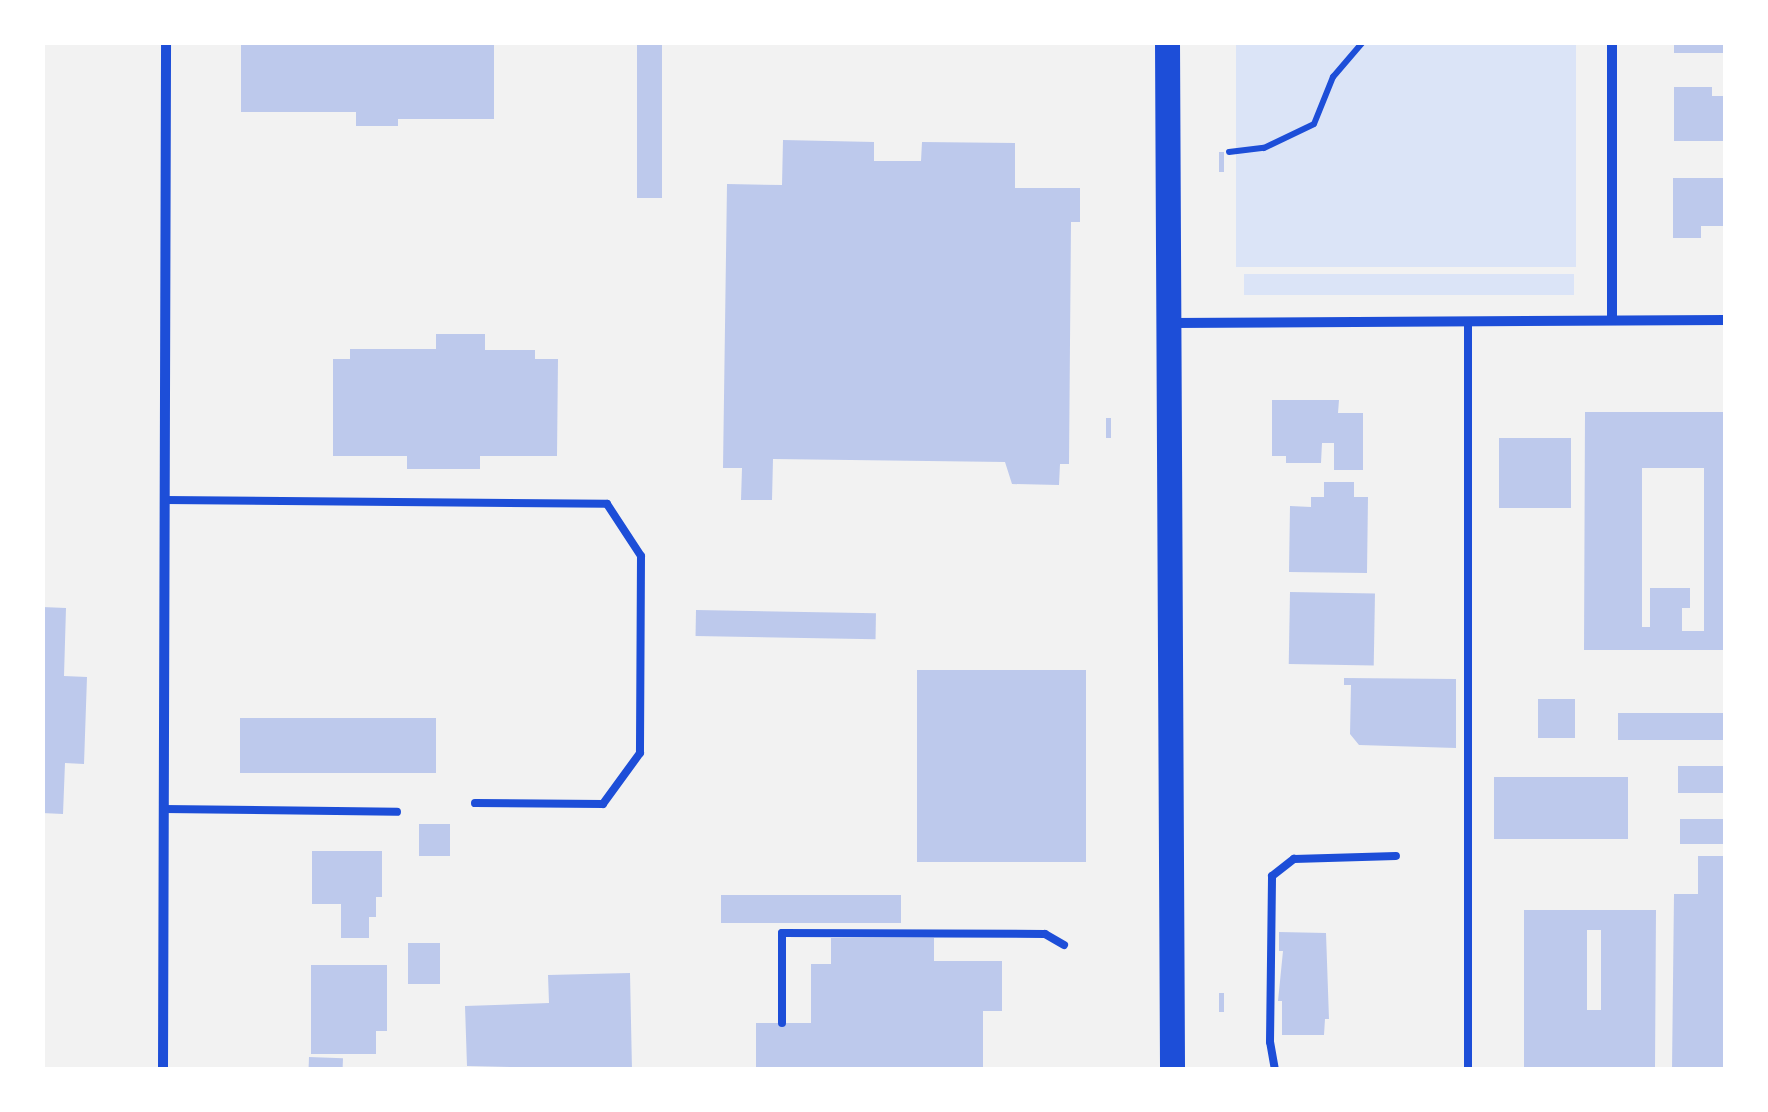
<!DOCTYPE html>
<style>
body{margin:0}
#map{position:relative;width:1768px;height:1112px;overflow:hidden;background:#f2f2f2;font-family:"IBM Plex Serif",serif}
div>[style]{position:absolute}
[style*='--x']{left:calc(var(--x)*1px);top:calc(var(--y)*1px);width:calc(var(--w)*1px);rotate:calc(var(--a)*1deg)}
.green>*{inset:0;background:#dbe4f7;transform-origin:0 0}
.building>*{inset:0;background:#bdc9ec;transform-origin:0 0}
.path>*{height:6px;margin:-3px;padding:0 3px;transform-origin:3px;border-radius:3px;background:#1d4ed8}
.service>*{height:8px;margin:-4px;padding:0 4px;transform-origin:4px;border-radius:4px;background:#1d4ed8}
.minor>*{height:10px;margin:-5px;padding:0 5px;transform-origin:5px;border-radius:5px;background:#1d4ed8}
.primary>*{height:25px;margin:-12.5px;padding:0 12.5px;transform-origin:12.5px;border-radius:12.5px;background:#1d4ed8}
span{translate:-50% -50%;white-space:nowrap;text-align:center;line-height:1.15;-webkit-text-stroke:10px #fff;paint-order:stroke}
.frame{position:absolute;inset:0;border:45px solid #fff;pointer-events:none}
</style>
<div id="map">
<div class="green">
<i style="left:1236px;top:43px;width:340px;height:224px"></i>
<i style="left:1244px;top:274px;width:330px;height:21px"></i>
</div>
<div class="building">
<i style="clip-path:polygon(241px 42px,494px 42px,494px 119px,398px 119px,398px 126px,356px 126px,356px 112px,241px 112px)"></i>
<i style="left:637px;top:42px;width:25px;height:156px"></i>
<i style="left:1674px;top:42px;width:52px;height:11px"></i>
<i style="clip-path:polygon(1674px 87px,1712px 87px,1712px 96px,1726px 96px,1726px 141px,1674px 141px)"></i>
<i style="clip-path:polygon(783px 140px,874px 142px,874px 161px,921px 161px,922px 142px,1015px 143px,1015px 188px,1080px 188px,1080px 222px,1071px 222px,1069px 464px,1060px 464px,1059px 485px,1012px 484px,1005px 462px,773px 459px,772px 500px,741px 500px,742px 468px,723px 468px,727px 184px,782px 185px)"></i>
<i style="left:1219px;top:152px;width:5px;height:20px"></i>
<i style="clip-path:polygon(1673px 178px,1726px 178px,1726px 226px,1701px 226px,1701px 238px,1673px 238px)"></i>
<i style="clip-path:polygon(436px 334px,485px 334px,485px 350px,535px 350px,535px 359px,558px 359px,557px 456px,480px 456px,480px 469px,407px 469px,407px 456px,333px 456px,333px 359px,350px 359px,350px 349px,436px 349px)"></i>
<i style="clip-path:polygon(1272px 400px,1339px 400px,1338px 413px,1363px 413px,1363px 470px,1334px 470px,1334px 443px,1322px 443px,1321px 463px,1286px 463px,1286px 456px,1272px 456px)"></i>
<i style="clip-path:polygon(evenodd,1585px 412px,1726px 412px,1726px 650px,1584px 650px,1585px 412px,1642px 468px,1704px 468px,1704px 631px,1682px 631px,1682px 608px,1690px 608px,1690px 588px,1650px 588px,1650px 627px,1642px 627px,1642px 468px)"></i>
<i style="left:1106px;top:418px;width:5px;height:20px"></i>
<i style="left:1499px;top:438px;width:72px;height:70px"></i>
<i style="clip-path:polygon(1324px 482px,1354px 482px,1354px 497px,1368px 497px,1367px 573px,1289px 572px,1290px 506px,1311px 507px,1311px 497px,1324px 497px)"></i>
<i style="left:1290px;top:592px;width:85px;height:72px;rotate:1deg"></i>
<i style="clip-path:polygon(42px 607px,66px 608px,64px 676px,87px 677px,84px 764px,65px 763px,63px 814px,42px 813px)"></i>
<i style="left:696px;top:610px;width:180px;height:26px;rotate:1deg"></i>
<i style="left:1086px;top:670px;width:192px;height:169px;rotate:90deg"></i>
<i style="clip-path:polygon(1344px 678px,1456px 679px,1456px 748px,1359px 745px,1350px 734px,1351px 685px,1344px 685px)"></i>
<i style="left:1538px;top:699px;width:37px;height:39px"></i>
<i style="left:1618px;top:713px;width:108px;height:27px"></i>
<i style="left:240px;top:718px;width:196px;height:55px"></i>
<i style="left:1678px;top:766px;width:48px;height:27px"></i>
<i style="left:1494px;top:777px;width:134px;height:62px"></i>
<i style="left:1680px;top:819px;width:46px;height:25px"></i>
<i style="left:419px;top:824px;width:31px;height:32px"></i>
<i style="clip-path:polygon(312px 851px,382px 851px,382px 897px,376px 897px,376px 917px,369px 917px,369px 938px,341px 938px,341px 904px,312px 904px)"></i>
<i style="clip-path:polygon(1698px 856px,1726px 856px,1726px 1070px,1672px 1070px,1674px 894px,1698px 894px)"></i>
<i style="left:721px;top:895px;width:180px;height:28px"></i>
<i style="clip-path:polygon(evenodd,1524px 910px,1656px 910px,1655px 1070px,1524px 1070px,1524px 910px,1587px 930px,1601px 930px,1601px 1010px,1587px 1010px,1587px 930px)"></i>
<i style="clip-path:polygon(1279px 932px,1326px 933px,1329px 1019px,1325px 1019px,1324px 1035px,1282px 1035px,1282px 1001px,1278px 1001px,1283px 951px,1279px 951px)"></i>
<i style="clip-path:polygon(831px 938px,934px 938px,934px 961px,1002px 961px,1002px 1011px,983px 1011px,983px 1070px,756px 1070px,756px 1023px,811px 1023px,811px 964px,831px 964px)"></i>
<i style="left:408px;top:943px;width:32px;height:41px"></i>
<i style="clip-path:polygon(311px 965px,387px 965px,387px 1031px,376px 1031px,376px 1054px,311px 1054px)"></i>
<i style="clip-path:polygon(630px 973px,632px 1070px,467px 1066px,465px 1006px,549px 1003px,548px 975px)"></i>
<i style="left:1219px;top:993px;width:5px;height:19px"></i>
<i style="left:309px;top:1057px;width:34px;height:13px;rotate:2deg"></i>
</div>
<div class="path">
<i style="--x:1229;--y:152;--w:35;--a:-7"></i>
<i style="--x:1264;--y:148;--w:55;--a:-25.6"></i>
<i style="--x:1314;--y:124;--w:51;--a:-68"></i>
<i style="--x:1333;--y:77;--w:46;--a:-49.4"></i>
</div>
<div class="service">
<i style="--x:165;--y:500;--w:442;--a:0.5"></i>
<i style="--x:607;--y:504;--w:62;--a:56.8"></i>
<i style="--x:641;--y:556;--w:197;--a:90.3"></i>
<i style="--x:640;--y:753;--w:63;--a:126"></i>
<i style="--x:603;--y:804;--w:128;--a:-179.6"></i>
<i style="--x:164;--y:809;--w:233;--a:0.7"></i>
<i style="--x:782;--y:1023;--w:90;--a:-90"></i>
<i style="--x:782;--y:933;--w:263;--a:0.2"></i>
<i style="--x:1045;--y:934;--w:22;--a:30"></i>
<i style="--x:1275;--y:1070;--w:28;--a:-100"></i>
<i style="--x:1270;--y:1042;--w:166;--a:-89.3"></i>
<i style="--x:1272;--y:876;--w:28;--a:-38"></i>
<i style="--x:1294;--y:859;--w:102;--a:-1.7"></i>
<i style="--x:1468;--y:1070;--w:748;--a:-90"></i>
</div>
<div class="minor">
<i style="--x:1612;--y:320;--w:278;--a:-90"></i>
<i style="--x:1172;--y:323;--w:554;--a:-0.31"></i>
<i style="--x:163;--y:1070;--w:1028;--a:-89.83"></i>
</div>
<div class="primary">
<i style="--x:1167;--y:42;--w:1028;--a:89.72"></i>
</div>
<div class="frame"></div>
</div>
